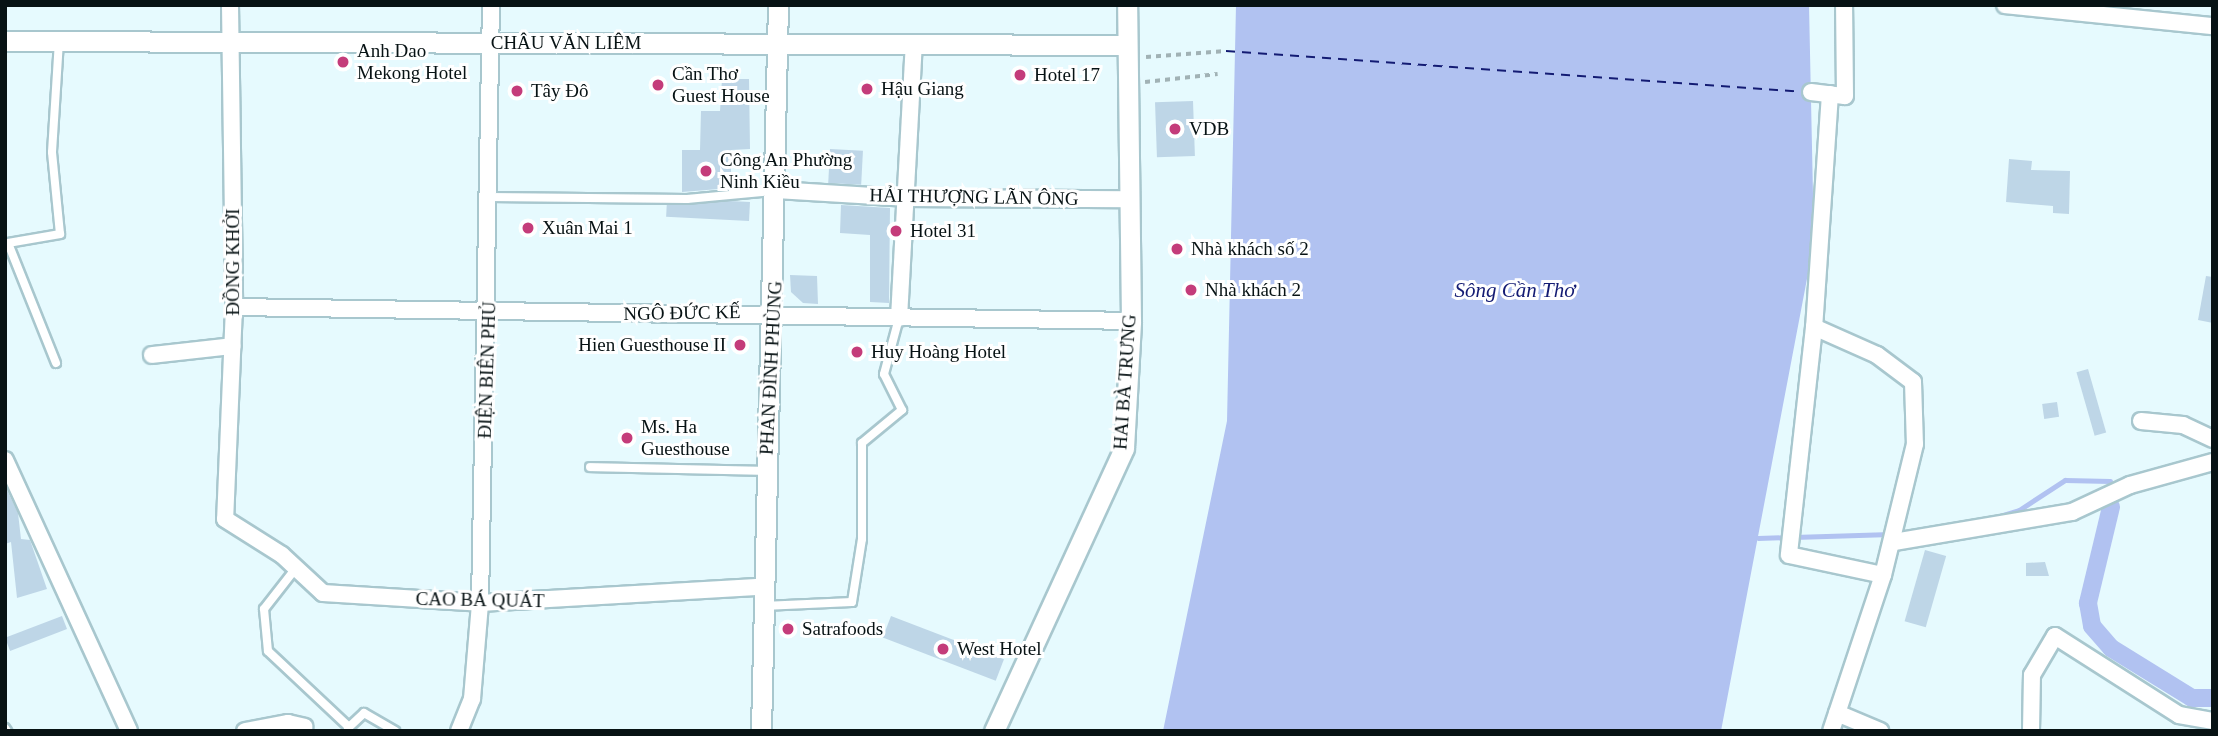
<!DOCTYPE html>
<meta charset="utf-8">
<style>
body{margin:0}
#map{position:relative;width:2218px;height:736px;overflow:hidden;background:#e6fafe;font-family:Georgia,serif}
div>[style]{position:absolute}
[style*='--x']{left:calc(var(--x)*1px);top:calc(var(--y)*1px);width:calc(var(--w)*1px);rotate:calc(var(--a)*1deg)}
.water>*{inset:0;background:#b1c2f1}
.stream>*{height:5px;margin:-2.5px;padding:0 2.5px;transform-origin:2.5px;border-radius:2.5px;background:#b1c2f1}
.canal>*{height:18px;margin:-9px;padding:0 9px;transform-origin:9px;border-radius:9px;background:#b1c2f1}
.ferry>*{height:2px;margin-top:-1px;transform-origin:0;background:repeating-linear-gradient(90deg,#131b73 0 9px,transparent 0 16px)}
.building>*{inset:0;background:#bed6e7;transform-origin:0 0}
.path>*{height:3.5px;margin-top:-1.75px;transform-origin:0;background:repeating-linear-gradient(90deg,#a1b2b5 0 5px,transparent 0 10px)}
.roads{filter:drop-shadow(2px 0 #a8c7ce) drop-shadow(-2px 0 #a8c7ce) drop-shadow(0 2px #a8c7ce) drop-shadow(0 -2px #a8c7ce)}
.service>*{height:8px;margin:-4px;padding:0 4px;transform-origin:4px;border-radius:4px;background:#fff}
.minor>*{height:16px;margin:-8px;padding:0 8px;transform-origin:8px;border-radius:8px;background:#fff}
.tertiary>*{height:19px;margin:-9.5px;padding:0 9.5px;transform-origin:9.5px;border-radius:9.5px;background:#fff}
.dots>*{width:19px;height:19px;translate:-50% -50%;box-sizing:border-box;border:4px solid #fff;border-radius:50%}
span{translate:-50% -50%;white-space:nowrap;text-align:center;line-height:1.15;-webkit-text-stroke:6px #fff;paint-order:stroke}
.street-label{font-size:19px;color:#071214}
.poi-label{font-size:19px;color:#071214}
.left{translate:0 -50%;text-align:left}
.right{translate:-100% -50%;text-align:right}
.water-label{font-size:21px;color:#131b73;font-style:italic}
.frame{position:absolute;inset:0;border:7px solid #071214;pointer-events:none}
</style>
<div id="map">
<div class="water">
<i style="clip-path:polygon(1236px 5px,1809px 5px,1814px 242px,1721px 731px,1163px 731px,1227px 421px)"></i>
</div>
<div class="stream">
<i style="--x:1990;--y:519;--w:30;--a:-17"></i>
<i style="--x:2019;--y:510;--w:55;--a:-33.1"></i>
<i style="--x:2065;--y:480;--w:45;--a:1.3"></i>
<i style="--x:1758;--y:538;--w:133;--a:-1.7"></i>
</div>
<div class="canal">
<i style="--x:2111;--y:507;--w:99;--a:103.5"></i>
<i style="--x:2088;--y:603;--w:23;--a:80"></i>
<i style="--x:2092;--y:626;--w:29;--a:49"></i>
<i style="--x:2111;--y:648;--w:95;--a:31.7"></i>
<i style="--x:2192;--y:698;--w:21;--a:0"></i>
</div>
<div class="ferry">
<i style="--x:1226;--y:51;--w:580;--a:4.05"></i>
</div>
<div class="building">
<i style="clip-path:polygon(722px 79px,749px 79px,750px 149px,731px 150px,731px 188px,682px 192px,682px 150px,700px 150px,701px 111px,720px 111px)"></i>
<i style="left:1193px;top:101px;width:55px;height:38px;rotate:88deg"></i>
<i style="left:830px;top:149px;width:33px;height:34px;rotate:3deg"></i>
<i style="clip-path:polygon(2009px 159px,2032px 161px,2031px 170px,2070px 171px,2069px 214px,2053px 213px,2053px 206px,2006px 202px)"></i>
<i style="left:750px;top:202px;width:19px;height:83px;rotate:93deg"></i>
<i style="clip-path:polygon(841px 205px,890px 208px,889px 303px,870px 302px,870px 235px,840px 233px)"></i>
<i style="clip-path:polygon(790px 275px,817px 276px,818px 304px,803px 303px,791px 292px)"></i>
<i style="clip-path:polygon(2206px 276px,2213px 277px,2213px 323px,2198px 320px)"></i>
<i style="left:2088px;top:369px;width:66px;height:12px;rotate:74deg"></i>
<i style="left:2057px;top:402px;width:15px;height:15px;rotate:82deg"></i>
<i style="clip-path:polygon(5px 486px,18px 513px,21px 539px,30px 540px,47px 589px,17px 598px,11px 542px,5px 544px)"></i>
<i style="left:1925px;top:550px;width:22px;height:74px;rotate:16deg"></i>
<i style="clip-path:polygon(2045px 562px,2049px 576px,2026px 576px,2026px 563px)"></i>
<i style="left:62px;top:616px;width:14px;height:61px;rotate:69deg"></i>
<i style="left:891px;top:616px;width:121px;height:23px;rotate:21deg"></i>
</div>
<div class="path">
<i style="--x:1146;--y:57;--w:80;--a:-4.3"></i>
<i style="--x:1145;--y:82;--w:73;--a:-6.3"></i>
</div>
<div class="roads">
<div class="service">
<i style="--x:489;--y:197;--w:198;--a:0.6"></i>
<i style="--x:687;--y:199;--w:86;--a:-5.3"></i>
<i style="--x:56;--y:363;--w:129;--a:-111.8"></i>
<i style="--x:8;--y:243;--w:53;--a:-9.8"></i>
<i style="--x:60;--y:234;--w:82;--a:-95.6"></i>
<i style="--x:52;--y:152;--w:110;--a:-86.4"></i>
<i style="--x:590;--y:467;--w:176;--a:1.3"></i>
<i style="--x:296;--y:568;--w:52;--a:128"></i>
<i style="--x:264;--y:609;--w:42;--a:84.6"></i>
<i style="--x:268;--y:651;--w:111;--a:43.2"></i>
<i style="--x:763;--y:606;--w:89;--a:-2.6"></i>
<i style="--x:852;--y:602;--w:64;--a:-81"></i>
<i style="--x:862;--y:539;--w:96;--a:-90"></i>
<i style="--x:862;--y:443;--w:52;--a:-39.5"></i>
<i style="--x:902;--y:410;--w:40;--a:-116.6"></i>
<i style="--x:884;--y:374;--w:58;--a:-75"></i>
<i style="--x:5;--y:728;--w:4;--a:56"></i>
<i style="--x:348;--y:728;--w:22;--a:-43"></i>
<i style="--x:364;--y:713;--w:36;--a:30"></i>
</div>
<div class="minor">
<i style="--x:230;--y:5;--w:302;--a:89.2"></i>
<i style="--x:234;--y:307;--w:212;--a:92.4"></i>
<i style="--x:225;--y:519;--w:67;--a:32.3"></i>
<i style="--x:282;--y:555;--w:56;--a:42.8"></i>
<i style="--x:323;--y:593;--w:157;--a:3.6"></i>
<i style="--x:480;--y:603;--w:281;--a:-3.3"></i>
<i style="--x:2005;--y:5;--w:209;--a:5.8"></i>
<i style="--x:1811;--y:92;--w:34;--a:7"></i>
<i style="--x:1845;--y:96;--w:91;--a:-90.6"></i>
<i style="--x:1830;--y:94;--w:234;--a:93.9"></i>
<i style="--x:1814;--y:327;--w:229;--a:96.3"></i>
<i style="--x:1789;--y:555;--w:96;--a:12"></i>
<i style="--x:1883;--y:575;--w:164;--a:108.4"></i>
<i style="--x:776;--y:190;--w:129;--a:3.5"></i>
<i style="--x:905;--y:198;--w:225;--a:0.3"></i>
<i style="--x:234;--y:307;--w:897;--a:0.89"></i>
<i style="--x:899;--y:318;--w:274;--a:-86.9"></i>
<i style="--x:1814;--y:327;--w:69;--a:24"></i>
<i style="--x:1877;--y:355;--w:45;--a:36.9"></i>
<i style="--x:1913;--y:382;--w:62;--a:88.2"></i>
<i style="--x:1915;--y:444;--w:135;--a:103.7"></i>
<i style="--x:152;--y:355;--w:81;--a:-6.4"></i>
<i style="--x:2141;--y:421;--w:42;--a:5.4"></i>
<i style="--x:2183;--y:425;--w:33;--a:25"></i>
<i style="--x:5;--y:460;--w:298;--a:65.4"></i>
<i style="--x:1894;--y:542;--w:181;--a:-9.6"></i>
<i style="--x:2072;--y:512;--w:64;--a:-25"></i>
<i style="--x:2130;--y:485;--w:86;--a:-15.5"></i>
<i style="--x:1837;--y:713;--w:47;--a:22.7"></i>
<i style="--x:245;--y:731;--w:44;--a:-10.5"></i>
<i style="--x:288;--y:723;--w:17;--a:13"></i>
<i style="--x:459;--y:731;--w:35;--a:-68"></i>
<i style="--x:472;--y:699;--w:96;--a:-85.2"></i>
<i style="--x:480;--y:603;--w:598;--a:-88.95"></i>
<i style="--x:2031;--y:731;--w:56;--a:-89"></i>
<i style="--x:2032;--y:675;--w:45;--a:-59.5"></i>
<i style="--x:2055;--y:636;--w:147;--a:32.5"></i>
<i style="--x:2179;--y:715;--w:35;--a:10"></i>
</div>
<div class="tertiary">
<i style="--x:5;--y:41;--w:1121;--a:0.2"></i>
<i style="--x:761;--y:731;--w:726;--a:-88.66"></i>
<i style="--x:994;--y:731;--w:311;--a:-65.3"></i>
<i style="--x:1124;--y:448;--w:127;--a:-86.8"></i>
<i style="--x:1131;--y:321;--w:316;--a:-90.7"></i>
</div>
</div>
<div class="dots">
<i style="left:343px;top:62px;background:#c43c7a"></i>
<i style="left:1020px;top:75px;background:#c43c7a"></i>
<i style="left:658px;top:85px;background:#c43c7a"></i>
<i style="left:867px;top:89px;background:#c43c7a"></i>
<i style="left:517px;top:91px;background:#c43c7a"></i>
<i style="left:1175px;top:129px;background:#c43c7a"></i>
<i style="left:706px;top:171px;background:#c43c7a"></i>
<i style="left:528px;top:228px;background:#c43c7a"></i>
<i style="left:896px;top:231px;background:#c43c7a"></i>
<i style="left:1177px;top:249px;background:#c43c7a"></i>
<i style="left:1191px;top:290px;background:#c43c7a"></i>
<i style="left:740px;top:345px;background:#c43c7a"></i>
<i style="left:857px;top:352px;background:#c43c7a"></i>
<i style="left:627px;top:438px;background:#c43c7a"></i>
<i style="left:788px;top:629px;background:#c43c7a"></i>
<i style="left:943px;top:649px;background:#c43c7a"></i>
</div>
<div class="street-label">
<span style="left:566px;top:43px">CHÂU VĂN LIÊM</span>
<span style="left:974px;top:197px;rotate:1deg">HẢI THƯỢNG LÃN ÔNG</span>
<span style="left:233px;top:262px;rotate:-90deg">ĐỒNG KHỞI</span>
<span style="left:682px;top:313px;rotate:-1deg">NGÔ ĐỨC KẾ</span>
<span style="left:771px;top:368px;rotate:-87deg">PHAN ĐÌNH PHÙNG</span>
<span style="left:487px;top:370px;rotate:-88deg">ĐIỆN BIÊN PHỦ</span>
<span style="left:1125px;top:382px;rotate:-86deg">HAI BÀ TRƯNG</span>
<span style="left:480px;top:600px;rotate:1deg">CAO BÁ QUÁT</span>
</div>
<div class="poi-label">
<span class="left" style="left:357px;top:62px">Anh Dao<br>Mekong Hotel</span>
<span class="left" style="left:672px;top:85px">Cần Thơ<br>Guest House</span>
<span class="left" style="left:1034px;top:75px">Hotel 17</span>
<span class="left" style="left:881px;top:89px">Hậu Giang</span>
<span class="left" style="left:531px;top:91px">Tây Đô</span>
<span class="left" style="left:1189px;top:129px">VDB</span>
<span class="left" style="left:720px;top:171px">Công An Phường<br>Ninh Kiều</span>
<span class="left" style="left:542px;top:228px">Xuân Mai 1</span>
<span class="left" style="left:910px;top:231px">Hotel 31</span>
<span class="left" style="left:1191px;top:249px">Nhà khách số 2</span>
<span class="left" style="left:1205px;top:290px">Nhà khách 2</span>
<span class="right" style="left:726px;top:345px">Hien Guesthouse II</span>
<span class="left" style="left:871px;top:352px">Huy Hoàng Hotel</span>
<span class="left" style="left:641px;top:438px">Ms. Ha<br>Guesthouse</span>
<span class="left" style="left:802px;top:629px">Satrafoods</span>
<span class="left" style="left:957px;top:649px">West Hotel</span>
</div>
<div class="water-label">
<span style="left:1515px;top:290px">Sông Cần Thơ</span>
</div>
<div class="frame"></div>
</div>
